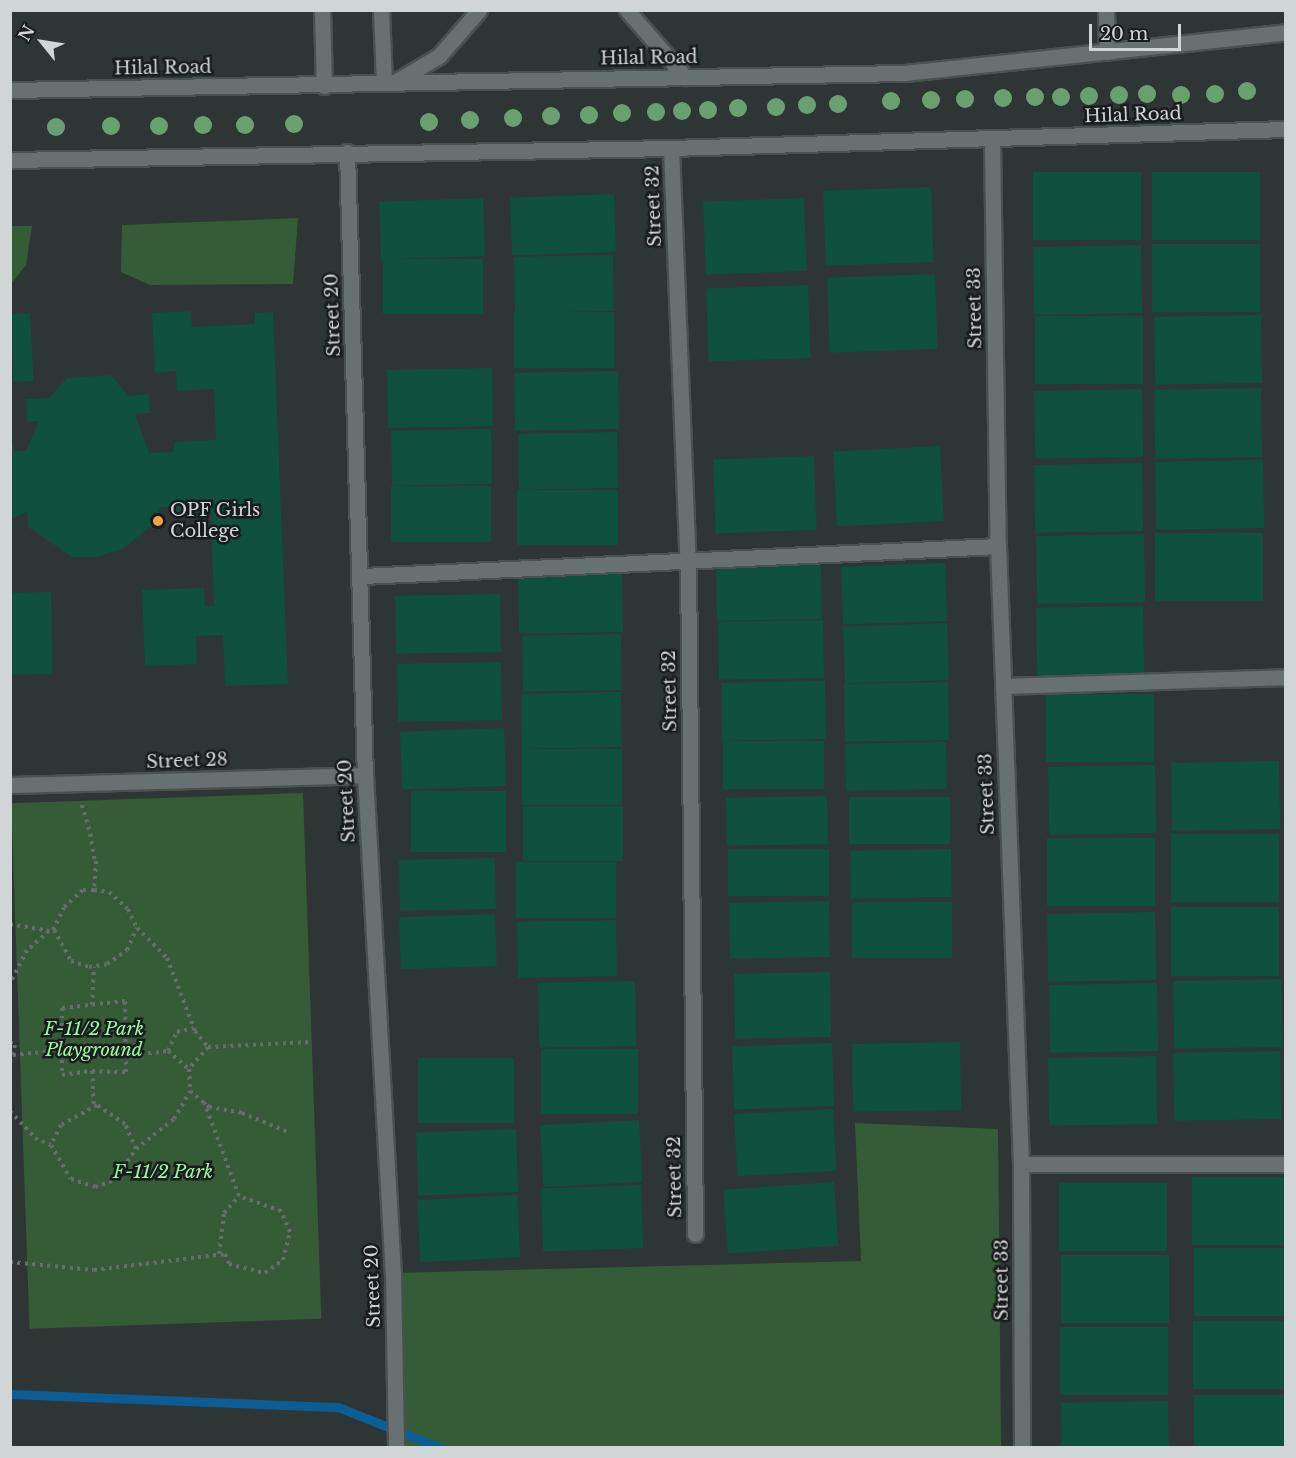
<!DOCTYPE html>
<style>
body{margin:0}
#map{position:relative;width:1296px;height:1458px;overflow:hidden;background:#2e3535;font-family:"Libre Baskerville",serif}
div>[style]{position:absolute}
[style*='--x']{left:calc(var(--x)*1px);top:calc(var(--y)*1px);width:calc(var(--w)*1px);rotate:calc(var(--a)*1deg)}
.green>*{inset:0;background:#355c37;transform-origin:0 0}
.stream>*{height:9px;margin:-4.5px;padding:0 4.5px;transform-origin:4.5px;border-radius:4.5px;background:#0d5d95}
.building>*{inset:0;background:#0f4f3e;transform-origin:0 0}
.path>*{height:4px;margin-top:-2px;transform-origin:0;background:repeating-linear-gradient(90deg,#676d6d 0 3px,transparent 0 7.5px)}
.roads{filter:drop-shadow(2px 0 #4a5151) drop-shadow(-2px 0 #4a5151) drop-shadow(0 2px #4a5151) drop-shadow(0 -2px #4a5151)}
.lane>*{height:15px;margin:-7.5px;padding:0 7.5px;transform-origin:7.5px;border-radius:7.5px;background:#687171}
.street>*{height:15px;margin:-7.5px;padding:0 7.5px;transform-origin:7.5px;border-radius:7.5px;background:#687171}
.secondary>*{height:15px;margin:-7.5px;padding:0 7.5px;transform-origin:7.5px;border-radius:7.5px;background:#687171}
.trees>*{width:18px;height:18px;margin:-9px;border-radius:50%;background:#6aa071}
.dots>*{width:16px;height:16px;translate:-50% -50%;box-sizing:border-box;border:3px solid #191c1c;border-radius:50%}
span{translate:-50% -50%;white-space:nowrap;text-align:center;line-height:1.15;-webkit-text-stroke:5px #191c1c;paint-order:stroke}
.street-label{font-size:18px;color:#d0d5d5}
.poi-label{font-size:18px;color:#d0d5d5}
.left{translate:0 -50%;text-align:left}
.park-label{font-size:18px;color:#9cf7a2;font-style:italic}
.frame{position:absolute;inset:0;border:12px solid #d0d5d5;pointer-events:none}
.north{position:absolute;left:12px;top:12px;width:60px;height:60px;-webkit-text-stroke:4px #191c1c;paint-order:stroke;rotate:300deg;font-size:16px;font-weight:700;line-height:24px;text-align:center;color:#d0d5d5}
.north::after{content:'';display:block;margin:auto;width:21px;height:27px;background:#d0d5d5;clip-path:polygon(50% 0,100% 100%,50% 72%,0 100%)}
.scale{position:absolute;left:1089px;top:24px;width:92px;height:27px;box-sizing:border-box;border:3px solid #d0d5d5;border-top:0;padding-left:8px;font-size:18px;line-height:21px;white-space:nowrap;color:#d0d5d5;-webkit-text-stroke:4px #191c1c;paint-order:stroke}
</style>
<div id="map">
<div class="green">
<i style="clip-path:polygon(298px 218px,293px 284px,150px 285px,121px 272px,122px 225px)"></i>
<i style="clip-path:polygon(11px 226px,32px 226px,26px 265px,11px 284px)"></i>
<i style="left:303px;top:793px;width:526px;height:292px;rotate:88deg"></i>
<i style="clip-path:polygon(855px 1123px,998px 1129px,1001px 1447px,398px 1447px,393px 1273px,861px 1261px)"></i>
</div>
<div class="stream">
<i style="--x:10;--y:1394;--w:328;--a:2.3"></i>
<i style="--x:338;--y:1407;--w:111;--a:21.7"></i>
</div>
<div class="building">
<i style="left:1141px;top:172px;width:68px;height:108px;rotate:90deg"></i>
<i style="left:1260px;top:172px;width:68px;height:108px;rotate:90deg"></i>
<i style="left:931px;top:187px;width:75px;height:108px;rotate:88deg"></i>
<i style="left:614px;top:194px;width:58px;height:104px;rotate:88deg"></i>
<i style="left:483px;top:198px;width:58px;height:104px;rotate:88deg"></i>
<i style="left:804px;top:198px;width:73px;height:101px;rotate:88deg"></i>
<i style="left:1260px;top:244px;width:68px;height:108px;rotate:90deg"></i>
<i style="left:1141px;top:245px;width:68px;height:108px;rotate:89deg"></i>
<i style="left:613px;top:255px;width:56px;height:99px;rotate:89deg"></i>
<i style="left:483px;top:259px;width:55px;height:100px;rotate:90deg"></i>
<i style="left:935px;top:274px;width:75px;height:108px;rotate:88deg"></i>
<i style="left:808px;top:285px;width:73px;height:102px;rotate:88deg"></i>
<i style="clip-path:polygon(191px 311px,192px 327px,255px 324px,255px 313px,273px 312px,288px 684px,225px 686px,223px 635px,196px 636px,197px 664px,145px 666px,142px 590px,204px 588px,205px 607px,214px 606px,211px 513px,171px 515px,170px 507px,160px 507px,156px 522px,124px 548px,96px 557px,72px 557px,28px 527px,27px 512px,10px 519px,10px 439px,15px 451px,26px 451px,39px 421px,27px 422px,26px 399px,49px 398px,67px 378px,111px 375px,128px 396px,149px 394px,150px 413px,135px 414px,149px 453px,174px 452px,174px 442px,216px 440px,214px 389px,177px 391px,176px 371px,155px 373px,152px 313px)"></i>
<i style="left:614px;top:312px;width:56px;height:100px;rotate:90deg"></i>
<i style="left:30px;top:313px;width:68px;height:20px;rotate:87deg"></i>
<i style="left:1261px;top:315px;width:68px;height:107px;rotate:89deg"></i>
<i style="left:1143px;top:316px;width:68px;height:108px;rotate:90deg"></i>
<i style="left:492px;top:368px;width:58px;height:105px;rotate:89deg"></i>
<i style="left:618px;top:371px;width:58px;height:104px;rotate:89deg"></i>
<i style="left:1261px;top:388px;width:69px;height:107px;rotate:89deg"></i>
<i style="left:1142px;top:389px;width:68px;height:108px;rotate:89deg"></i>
<i style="left:491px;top:429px;width:55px;height:100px;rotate:89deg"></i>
<i style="left:617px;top:432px;width:56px;height:99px;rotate:89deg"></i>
<i style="left:940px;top:446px;width:75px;height:107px;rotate:87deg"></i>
<i style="left:814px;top:456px;width:74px;height:101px;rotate:88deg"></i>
<i style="left:1263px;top:460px;width:68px;height:108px;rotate:89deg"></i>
<i style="left:1142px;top:463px;width:68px;height:108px;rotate:89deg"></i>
<i style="left:491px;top:486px;width:56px;height:100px;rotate:90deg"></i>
<i style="left:618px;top:490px;width:55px;height:101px;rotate:90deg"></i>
<i style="left:1263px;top:533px;width:68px;height:108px;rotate:90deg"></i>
<i style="left:1144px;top:534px;width:68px;height:108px;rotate:89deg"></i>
<i style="left:821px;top:561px;width:58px;height:105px;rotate:89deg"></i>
<i style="left:945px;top:563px;width:58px;height:104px;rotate:88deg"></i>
<i style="left:622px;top:573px;width:59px;height:104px;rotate:89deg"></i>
<i style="left:51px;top:592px;width:82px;height:41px;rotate:89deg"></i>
<i style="left:500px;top:594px;width:58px;height:105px;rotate:89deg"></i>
<i style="left:1143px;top:606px;width:69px;height:107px;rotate:89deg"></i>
<i style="left:823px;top:620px;width:58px;height:105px;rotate:89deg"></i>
<i style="left:947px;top:623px;width:57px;height:104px;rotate:88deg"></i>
<i style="left:621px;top:634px;width:56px;height:99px;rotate:89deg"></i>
<i style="left:501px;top:662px;width:58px;height:104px;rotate:89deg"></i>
<i style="left:825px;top:681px;width:58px;height:104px;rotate:89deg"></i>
<i style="left:948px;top:682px;width:58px;height:104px;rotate:89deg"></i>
<i style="left:621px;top:692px;width:55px;height:100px;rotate:89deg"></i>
<i style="left:1154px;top:694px;width:68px;height:108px;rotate:90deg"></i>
<i style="left:504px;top:728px;width:58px;height:104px;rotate:88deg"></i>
<i style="left:824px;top:741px;width:48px;height:101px;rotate:90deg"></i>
<i style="left:946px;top:742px;width:47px;height:101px;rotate:89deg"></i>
<i style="left:522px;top:749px;width:100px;height:56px"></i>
<i style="left:1279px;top:761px;width:68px;height:108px;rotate:89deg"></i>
<i style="left:1155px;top:765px;width:68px;height:107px;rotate:89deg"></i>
<i style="left:506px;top:791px;width:61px;height:95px;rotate:90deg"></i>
<i style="left:827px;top:796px;width:48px;height:101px;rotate:89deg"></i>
<i style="left:950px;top:797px;width:47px;height:101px;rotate:90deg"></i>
<i style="left:623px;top:806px;width:55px;height:100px;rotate:90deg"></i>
<i style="left:1279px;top:834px;width:68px;height:108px;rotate:90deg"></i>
<i style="left:1155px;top:838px;width:68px;height:108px;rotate:90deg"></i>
<i style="left:829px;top:849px;width:47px;height:101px;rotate:90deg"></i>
<i style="left:951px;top:849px;width:48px;height:101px;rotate:89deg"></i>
<i style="left:495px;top:858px;width:51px;height:96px;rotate:89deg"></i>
<i style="left:616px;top:862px;width:56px;height:100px;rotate:90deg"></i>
<i style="left:829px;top:901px;width:56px;height:100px;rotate:89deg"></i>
<i style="left:952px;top:902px;width:56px;height:100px;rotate:90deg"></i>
<i style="left:1279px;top:907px;width:69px;height:108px;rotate:90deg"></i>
<i style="left:1155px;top:912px;width:68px;height:108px;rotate:89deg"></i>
<i style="left:495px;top:914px;width:52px;height:96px;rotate:88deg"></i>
<i style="left:616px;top:920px;width:56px;height:99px;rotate:89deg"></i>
<i style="left:830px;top:972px;width:65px;height:96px;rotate:89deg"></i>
<i style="left:1281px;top:979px;width:68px;height:108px;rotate:89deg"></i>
<i style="left:635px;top:981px;width:65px;height:97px;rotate:89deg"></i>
<i style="left:1157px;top:983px;width:68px;height:108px;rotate:89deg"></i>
<i style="left:960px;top:1042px;width:68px;height:108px;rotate:89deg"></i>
<i style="left:832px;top:1043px;width:63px;height:100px;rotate:88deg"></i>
<i style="left:638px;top:1049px;width:65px;height:97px;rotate:90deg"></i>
<i style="left:1280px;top:1051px;width:68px;height:107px;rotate:89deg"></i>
<i style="left:1156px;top:1056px;width:68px;height:108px;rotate:89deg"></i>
<i style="left:514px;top:1058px;width:65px;height:96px;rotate:90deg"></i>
<i style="left:833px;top:1109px;width:62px;height:99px;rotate:87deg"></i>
<i style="left:639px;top:1120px;width:62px;height:99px;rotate:87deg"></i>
<i style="left:516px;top:1129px;width:63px;height:100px;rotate:88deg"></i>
<i style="left:1286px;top:1177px;width:68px;height:94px;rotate:90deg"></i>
<i style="left:834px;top:1182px;width:64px;height:111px;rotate:86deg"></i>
<i style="left:1167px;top:1183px;width:68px;height:108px;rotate:90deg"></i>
<i style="left:641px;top:1185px;width:63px;height:100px;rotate:88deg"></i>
<i style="left:517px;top:1195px;width:62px;height:100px;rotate:87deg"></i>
<i style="left:1286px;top:1248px;width:68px;height:92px;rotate:90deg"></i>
<i style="left:1169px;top:1255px;width:68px;height:108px;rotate:90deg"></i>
<i style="left:1286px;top:1321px;width:68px;height:93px;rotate:90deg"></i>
<i style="left:1168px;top:1327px;width:68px;height:108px;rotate:90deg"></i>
<i style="left:1286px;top:1395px;width:53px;height:92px;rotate:90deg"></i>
<i style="left:1168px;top:1401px;width:47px;height:107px;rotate:89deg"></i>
</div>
<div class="path">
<i style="--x:82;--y:805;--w:32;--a:74"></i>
<i style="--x:90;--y:834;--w:28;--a:80"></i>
<i style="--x:96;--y:861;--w:29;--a:94"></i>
<i style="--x:94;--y:890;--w:15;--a:8"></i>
<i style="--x:109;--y:892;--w:25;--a:42"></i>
<i style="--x:128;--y:909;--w:21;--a:65"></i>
<i style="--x:137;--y:928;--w:42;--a:45"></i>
<i style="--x:167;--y:958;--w:78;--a:69"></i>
<i style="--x:195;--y:1031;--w:21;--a:51"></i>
<i style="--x:208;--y:1047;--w:103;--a:-2.8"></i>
<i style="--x:10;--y:924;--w:40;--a:10"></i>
<i style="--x:49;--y:931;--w:29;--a:139"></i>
<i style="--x:27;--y:950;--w:37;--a:117"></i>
<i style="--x:53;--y:930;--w:25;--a:-64"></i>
<i style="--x:64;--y:907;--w:25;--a:-42"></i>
<i style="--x:83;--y:890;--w:11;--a:0"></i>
<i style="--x:54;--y:930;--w:35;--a:61"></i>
<i style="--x:71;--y:961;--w:19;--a:18"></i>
<i style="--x:89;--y:967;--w:18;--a:-9"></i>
<i style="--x:107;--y:964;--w:24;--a:-35"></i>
<i style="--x:127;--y:950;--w:24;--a:-66"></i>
<i style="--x:92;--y:1005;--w:38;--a:-87"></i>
<i style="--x:10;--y:1042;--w:6;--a:31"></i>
<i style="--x:15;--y:1045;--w:18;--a:106"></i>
<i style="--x:208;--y:1047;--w:29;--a:131"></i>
<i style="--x:189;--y:1069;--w:22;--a:87"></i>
<i style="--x:190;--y:1091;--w:25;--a:40"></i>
<i style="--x:209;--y:1107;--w:34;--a:10"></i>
<i style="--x:242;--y:1113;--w:52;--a:22.6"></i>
<i style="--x:168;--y:1051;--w:21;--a:-65"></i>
<i style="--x:177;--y:1032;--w:17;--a:-13"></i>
<i style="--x:13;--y:1055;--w:49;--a:-5.8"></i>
<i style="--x:126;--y:1056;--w:42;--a:-6.8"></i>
<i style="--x:168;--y:1051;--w:28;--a:41"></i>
<i style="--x:92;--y:1071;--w:34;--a:2"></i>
<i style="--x:126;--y:1072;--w:71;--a:-90.8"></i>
<i style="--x:125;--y:1001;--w:63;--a:173.7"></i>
<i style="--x:62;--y:1008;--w:67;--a:90"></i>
<i style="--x:62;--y:1075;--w:30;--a:-8"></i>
<i style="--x:92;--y:1071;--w:35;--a:87"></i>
<i style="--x:10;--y:1111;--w:37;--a:47"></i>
<i style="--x:35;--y:1138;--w:17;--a:24"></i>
<i style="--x:136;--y:1149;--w:27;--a:-114"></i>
<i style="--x:125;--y:1124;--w:34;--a:-146"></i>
<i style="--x:97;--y:1105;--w:41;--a:150.9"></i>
<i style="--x:61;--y:1125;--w:22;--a:117"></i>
<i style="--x:51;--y:1145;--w:39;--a:60"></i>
<i style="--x:71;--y:1179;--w:25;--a:18"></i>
<i style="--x:95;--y:1187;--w:21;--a:-19"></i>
<i style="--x:115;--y:1180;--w:37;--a:-56"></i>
<i style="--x:136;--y:1149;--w:48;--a:-38.3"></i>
<i style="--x:174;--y:1119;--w:32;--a:-60"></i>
<i style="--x:219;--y:1254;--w:41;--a:-83"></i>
<i style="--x:224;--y:1213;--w:23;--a:-49"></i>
<i style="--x:10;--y:1262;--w:84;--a:5.4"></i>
<i style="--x:94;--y:1270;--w:132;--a:-7"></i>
<i style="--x:225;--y:1254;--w:11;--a:68"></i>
<i style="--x:229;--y:1264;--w:37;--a:14"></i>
<i style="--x:265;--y:1273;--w:22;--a:-36"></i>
<i style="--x:283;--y:1260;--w:29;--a:-76"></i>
<i style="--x:290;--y:1232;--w:23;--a:-113"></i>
<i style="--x:281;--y:1211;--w:45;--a:-160.3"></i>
<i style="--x:239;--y:1196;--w:100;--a:-110.4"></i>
</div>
<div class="roads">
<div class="lane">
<i style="--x:627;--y:10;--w:89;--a:49.1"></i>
<i style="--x:1106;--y:10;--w:42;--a:88.6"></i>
<i style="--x:395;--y:82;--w:51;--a:-30.6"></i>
<i style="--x:439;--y:56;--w:61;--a:-49"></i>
</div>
<div class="street">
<i style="--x:992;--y:140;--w:406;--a:89.2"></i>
<i style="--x:998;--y:546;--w:618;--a:87.87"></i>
<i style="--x:1021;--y:1164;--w:284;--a:89.8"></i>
<i style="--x:671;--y:148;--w:415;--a:87.7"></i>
<i style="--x:688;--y:563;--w:671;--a:89.4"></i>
<i style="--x:347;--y:152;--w:623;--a:88.35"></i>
<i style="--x:365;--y:775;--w:499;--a:86.8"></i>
<i style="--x:393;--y:1273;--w:175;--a:89"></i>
<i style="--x:362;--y:576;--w:637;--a:-2.7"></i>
<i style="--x:1003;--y:686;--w:283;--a:-1.8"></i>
<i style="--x:10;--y:785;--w:355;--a:-1.6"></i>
<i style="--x:1021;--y:1164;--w:265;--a:0"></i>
</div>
<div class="secondary">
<i style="--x:322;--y:10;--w:76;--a:88.5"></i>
<i style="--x:381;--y:10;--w:73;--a:87.6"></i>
<i style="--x:10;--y:90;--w:895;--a:-1.09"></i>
<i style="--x:905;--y:73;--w:383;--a:-6.1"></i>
<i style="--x:10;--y:160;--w:661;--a:-1.04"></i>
<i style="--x:671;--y:148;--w:615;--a:-1.77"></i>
</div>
</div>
<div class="trees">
<i style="left:1247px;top:91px"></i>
<i style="left:1147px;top:94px"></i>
<i style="left:1215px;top:94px"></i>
<i style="left:1119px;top:95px"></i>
<i style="left:1181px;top:95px"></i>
<i style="left:1089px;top:96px"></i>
<i style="left:1035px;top:97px"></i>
<i style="left:1061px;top:97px"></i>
<i style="left:1003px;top:98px"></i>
<i style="left:965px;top:99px"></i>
<i style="left:931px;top:100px"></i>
<i style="left:891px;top:101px"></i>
<i style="left:838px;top:104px"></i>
<i style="left:807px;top:105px"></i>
<i style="left:776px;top:107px"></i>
<i style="left:738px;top:108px"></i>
<i style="left:708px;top:110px"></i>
<i style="left:682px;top:111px"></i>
<i style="left:656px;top:112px"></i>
<i style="left:622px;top:113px"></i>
<i style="left:589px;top:115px"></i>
<i style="left:551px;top:116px"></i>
<i style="left:513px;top:118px"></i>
<i style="left:470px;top:120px"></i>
<i style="left:429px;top:122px"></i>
<i style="left:294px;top:124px"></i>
<i style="left:203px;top:125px"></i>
<i style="left:245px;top:125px"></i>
<i style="left:111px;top:126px"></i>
<i style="left:159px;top:126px"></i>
<i style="left:56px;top:127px"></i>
</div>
<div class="dots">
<i style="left:158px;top:521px;background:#f1a540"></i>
</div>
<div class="street-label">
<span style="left:649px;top:58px;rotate:-1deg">Hilal Road</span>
<span style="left:163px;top:68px;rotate:-1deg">Hilal Road</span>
<span style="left:1133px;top:115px;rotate:-2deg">Hilal Road</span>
<span style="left:654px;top:206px;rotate:-92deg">Street 32</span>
<span style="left:975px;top:308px;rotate:-91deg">Street 33</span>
<span style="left:333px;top:315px;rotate:-92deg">Street 20</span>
<span style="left:670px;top:691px;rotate:-91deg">Street 32</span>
<span style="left:187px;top:761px;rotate:-2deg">Street 28</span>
<span style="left:987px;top:794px;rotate:-92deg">Street 33</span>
<span style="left:347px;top:801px;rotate:-93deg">Street 20</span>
<span style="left:675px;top:1177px;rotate:-91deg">Street 32</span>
<span style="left:1002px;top:1280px;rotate:-90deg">Street 33</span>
<span style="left:373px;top:1286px;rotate:-92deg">Street 20</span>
</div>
<div class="poi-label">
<span class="left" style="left:170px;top:521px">OPF Girls<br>College</span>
</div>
<div class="park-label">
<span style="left:94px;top:1040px">F-11/2 Park<br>Playground</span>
<span style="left:163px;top:1172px">F-11/2 Park</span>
</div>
<div class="frame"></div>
<div class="north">N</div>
<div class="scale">20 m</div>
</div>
